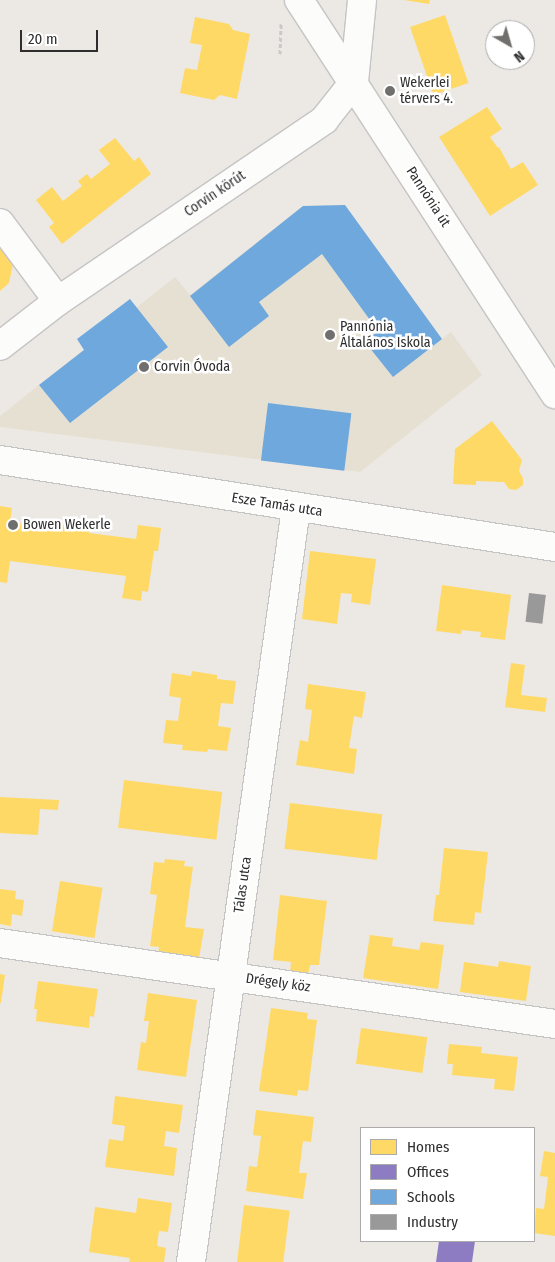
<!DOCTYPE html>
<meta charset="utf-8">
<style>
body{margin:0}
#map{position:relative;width:555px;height:1262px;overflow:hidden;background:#ece8e4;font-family:"Fira Sans Condensed",sans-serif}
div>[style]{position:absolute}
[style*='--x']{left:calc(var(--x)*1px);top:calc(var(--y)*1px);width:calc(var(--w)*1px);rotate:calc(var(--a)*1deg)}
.education>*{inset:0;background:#e6e0d3}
.homes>*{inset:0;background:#ffd966;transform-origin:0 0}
.offices>*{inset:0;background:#8e7cc3}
.schools>*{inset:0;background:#6fa8dc;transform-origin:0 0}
.industry>*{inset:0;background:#999;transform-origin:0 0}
.path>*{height:3px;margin-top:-1.5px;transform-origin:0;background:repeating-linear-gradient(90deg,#c9c9c8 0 4px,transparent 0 6.5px)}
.roads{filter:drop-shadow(1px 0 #c5c4c5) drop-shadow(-1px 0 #c5c4c5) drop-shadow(0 1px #c5c4c5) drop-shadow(0 -1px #c5c4c5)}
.minor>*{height:28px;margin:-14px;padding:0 14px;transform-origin:14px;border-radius:14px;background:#fcfcfb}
.dots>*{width:14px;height:14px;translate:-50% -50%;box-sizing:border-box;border:2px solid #fff;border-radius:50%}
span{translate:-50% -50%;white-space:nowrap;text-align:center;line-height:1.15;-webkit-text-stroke:5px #fff;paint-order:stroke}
.poi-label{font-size:14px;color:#2e2e2e}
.left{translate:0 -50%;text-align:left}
.street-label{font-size:14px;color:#2e2e2e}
.legend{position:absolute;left:360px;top:1127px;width:175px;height:115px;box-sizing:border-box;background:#fff;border:1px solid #ababab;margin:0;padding:6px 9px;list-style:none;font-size:15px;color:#2e2e2e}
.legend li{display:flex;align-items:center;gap:10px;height:25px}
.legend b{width:25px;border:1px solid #ababab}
.north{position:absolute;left:485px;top:20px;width:50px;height:50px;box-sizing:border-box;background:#fff;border:1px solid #ababab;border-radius:50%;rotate:142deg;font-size:14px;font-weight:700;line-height:20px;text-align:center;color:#2e2e2e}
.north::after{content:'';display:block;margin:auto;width:18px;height:22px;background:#706f6e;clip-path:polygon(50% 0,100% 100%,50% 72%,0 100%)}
.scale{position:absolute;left:20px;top:30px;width:78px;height:22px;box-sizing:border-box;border:2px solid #2e2e2e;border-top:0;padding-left:6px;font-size:15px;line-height:18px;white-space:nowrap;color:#2e2e2e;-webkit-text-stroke:4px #fff;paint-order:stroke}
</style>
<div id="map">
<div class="education">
<i style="clip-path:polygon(345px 205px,442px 339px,451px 332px,482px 375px,360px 472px,0 427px,0 416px,175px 277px,190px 295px,303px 206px)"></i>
</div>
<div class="homes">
<i style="clip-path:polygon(404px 0,430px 0,429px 4px)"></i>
<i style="left:445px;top:15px;width:72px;height:37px;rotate:71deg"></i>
<i style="clip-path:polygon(195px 17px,229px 24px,233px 30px,250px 34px,237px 99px,220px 95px,214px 100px,180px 93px,185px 68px,197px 70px,202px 45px,190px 43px)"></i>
<i style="clip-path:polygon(487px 107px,502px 129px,490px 137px,498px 148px,499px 147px,511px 169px,523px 162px,538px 185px,490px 216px,439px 137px)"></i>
<i style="clip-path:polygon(115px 138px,134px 161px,139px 157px,151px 174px,62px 244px,49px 227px,54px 223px,36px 200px,52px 187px,63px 201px,82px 186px,78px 181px,87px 174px,91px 179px,110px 164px,99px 150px)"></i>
<i style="clip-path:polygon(0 248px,13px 264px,9px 283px,0 291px)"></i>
<i style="clip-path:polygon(492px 421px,522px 460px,519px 471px,523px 478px,523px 485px,516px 490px,509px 489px,504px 482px,476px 481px,476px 485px,453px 484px,455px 449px)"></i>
<i style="clip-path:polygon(0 506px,12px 508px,10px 522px,57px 528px,57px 523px,90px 527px,89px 533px,136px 539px,138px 525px,161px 528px,158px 551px,154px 551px,148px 592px,142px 591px,141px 601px,122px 598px,126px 576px,10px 561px,7px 583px,0 582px)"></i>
<i style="clip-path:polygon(310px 551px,376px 559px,370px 605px,351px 602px,352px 594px,341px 593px,337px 624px,302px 619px)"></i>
<i style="clip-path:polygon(442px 585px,511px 595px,505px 640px,480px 637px,481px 632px,462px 630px,461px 634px,436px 631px)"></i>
<i style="clip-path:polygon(511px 663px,525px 665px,521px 695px,547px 698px,545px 712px,505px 707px)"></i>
<i style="clip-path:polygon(192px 671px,217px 675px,217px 679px,236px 681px,233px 704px,221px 703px,218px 726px,231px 728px,227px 751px,208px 749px,207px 752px,182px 750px,183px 745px,163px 743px,166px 720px,178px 721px,181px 698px,169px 696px,172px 673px,191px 676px)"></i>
<i style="clip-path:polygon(308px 684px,366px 692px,362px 718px,354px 716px,349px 748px,357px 749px,354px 774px,296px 765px,300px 740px,308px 742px,312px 710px,305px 709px)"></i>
<i style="left:124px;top:780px;width:99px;height:48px;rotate:7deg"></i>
<i style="clip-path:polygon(0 797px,59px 800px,58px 810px,40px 809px,38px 835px,0 833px)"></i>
<i style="left:290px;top:803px;width:93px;height:46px;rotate:7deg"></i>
<i style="clip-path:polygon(444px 848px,488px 852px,481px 913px,475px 912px,474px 925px,433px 921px,436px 895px,439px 895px)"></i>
<i style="clip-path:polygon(165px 859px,185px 861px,184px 866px,193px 867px,185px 927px,204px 929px,199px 959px,158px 953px,159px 947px,150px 946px,157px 895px,150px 894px,154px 862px,164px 863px)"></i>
<i style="left:60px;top:881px;width:43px;height:51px;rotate:9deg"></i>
<i style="clip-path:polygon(0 889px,16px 891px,15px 899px,24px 900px,22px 916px,12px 914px,11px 926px,0 924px)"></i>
<i style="clip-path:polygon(280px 895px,327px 901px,319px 965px,310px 965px,308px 975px,290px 973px,291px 962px,273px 960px)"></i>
<i style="clip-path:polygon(370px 935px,393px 938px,392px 946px,419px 950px,421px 942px,444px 945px,438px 989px,363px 978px)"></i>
<i style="clip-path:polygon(499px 961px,531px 966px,526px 1001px,460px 992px,464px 962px,498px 967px)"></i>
<i style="clip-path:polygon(0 974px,5px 975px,1px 1003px,0 1003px)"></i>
<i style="clip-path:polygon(38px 981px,98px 989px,94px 1017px,90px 1016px,89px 1028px,36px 1021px,37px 1009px,34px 1009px)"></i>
<i style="clip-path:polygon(148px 993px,197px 1000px,186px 1077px,137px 1070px,141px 1042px,146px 1043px,149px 1021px,144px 1021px)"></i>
<i style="clip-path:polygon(271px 1008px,308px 1013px,307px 1019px,317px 1020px,308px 1091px,298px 1090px,297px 1096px,259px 1091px)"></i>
<i style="left:361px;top:1028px;width:67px;height:36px;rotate:8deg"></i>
<i style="clip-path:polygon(449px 1044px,482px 1047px,481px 1053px,518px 1057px,514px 1091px,494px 1089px,495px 1079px,452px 1075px,453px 1064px,447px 1064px)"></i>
<i style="clip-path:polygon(115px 1096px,183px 1105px,179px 1133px,166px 1131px,164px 1146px,177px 1148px,174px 1176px,105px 1167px,109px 1139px,123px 1141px,125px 1126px,112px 1124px)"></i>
<i style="clip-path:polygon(256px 1110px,314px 1117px,311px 1142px,303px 1141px,299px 1173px,307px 1173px,303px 1199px,246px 1191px,249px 1166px,257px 1167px,261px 1136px,253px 1135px)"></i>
<i style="clip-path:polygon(544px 1151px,555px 1153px,555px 1236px,534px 1233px,536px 1208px,544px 1209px,548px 1177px,540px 1176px)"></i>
<i style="clip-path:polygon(138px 1198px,172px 1203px,168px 1232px,159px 1231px,157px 1246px,166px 1248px,164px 1262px,129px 1262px,130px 1258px,89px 1252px,95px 1207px,136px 1213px)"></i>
<i style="left:244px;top:1205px;width:46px;height:58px;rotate:7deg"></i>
</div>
<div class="offices">
<i style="clip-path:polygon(439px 1241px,475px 1241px,472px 1262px,436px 1262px)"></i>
</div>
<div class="schools">
<i style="clip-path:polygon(345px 205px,442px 339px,393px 377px,365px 342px,378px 331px,322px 254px,259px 302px,269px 316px,229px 347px,190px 296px,303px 206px)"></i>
<i style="clip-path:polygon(130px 299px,168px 347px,70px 423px,39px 385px,84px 350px,77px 339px)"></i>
<i style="left:268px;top:403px;width:84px;height:58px;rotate:7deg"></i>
</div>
<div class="industry">
<i style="left:529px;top:593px;width:17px;height:29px;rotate:7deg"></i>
</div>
<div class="path">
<i style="--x:280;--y:54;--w:31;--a:-88"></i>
</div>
<div class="roads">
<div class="minor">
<i style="--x:299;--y:0;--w:470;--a:57"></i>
<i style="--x:0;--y:223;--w:97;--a:53.4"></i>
<i style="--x:0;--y:346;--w:73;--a:-37.8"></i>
<i style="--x:58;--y:301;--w:322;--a:-34.2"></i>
<i style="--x:324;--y:120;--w:48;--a:-51.7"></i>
<i style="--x:354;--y:82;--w:82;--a:-84.4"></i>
<i style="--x:0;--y:460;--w:562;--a:8.91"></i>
<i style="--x:0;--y:943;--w:561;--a:8.3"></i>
<i style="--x:191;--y:1262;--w:761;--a:-82.07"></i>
</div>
</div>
<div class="dots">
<i style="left:390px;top:91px;background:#706f6e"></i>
<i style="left:330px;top:335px;background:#706f6e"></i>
<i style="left:144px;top:367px;background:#706f6e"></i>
<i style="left:13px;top:525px;background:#706f6e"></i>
</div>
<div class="poi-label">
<span class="left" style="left:400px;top:91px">Wekerlei<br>térvers 4.</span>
<span class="left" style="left:340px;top:335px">Pannónia<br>Általános Iskola</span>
<span class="left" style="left:154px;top:367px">Corvin Óvoda</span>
<span class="left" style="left:23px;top:525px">Bowen Wekerle</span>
</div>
<div class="street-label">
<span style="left:215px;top:194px;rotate:-34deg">Corvin körút</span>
<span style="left:428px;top:197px;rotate:57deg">Pannónia út</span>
<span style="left:277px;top:505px;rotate:9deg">Esze Tamás utca</span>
<span style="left:243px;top:885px;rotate:-82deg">Tálas utca</span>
<span style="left:278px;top:983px;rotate:8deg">Drégely köz</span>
</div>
<ul class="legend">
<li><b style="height:14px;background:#ffd966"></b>Homes</li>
<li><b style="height:14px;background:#8e7cc3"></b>Offices</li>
<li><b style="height:14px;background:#6fa8dc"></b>Schools</li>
<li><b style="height:14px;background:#999"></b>Industry</li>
</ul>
<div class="north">N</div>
<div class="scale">20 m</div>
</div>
